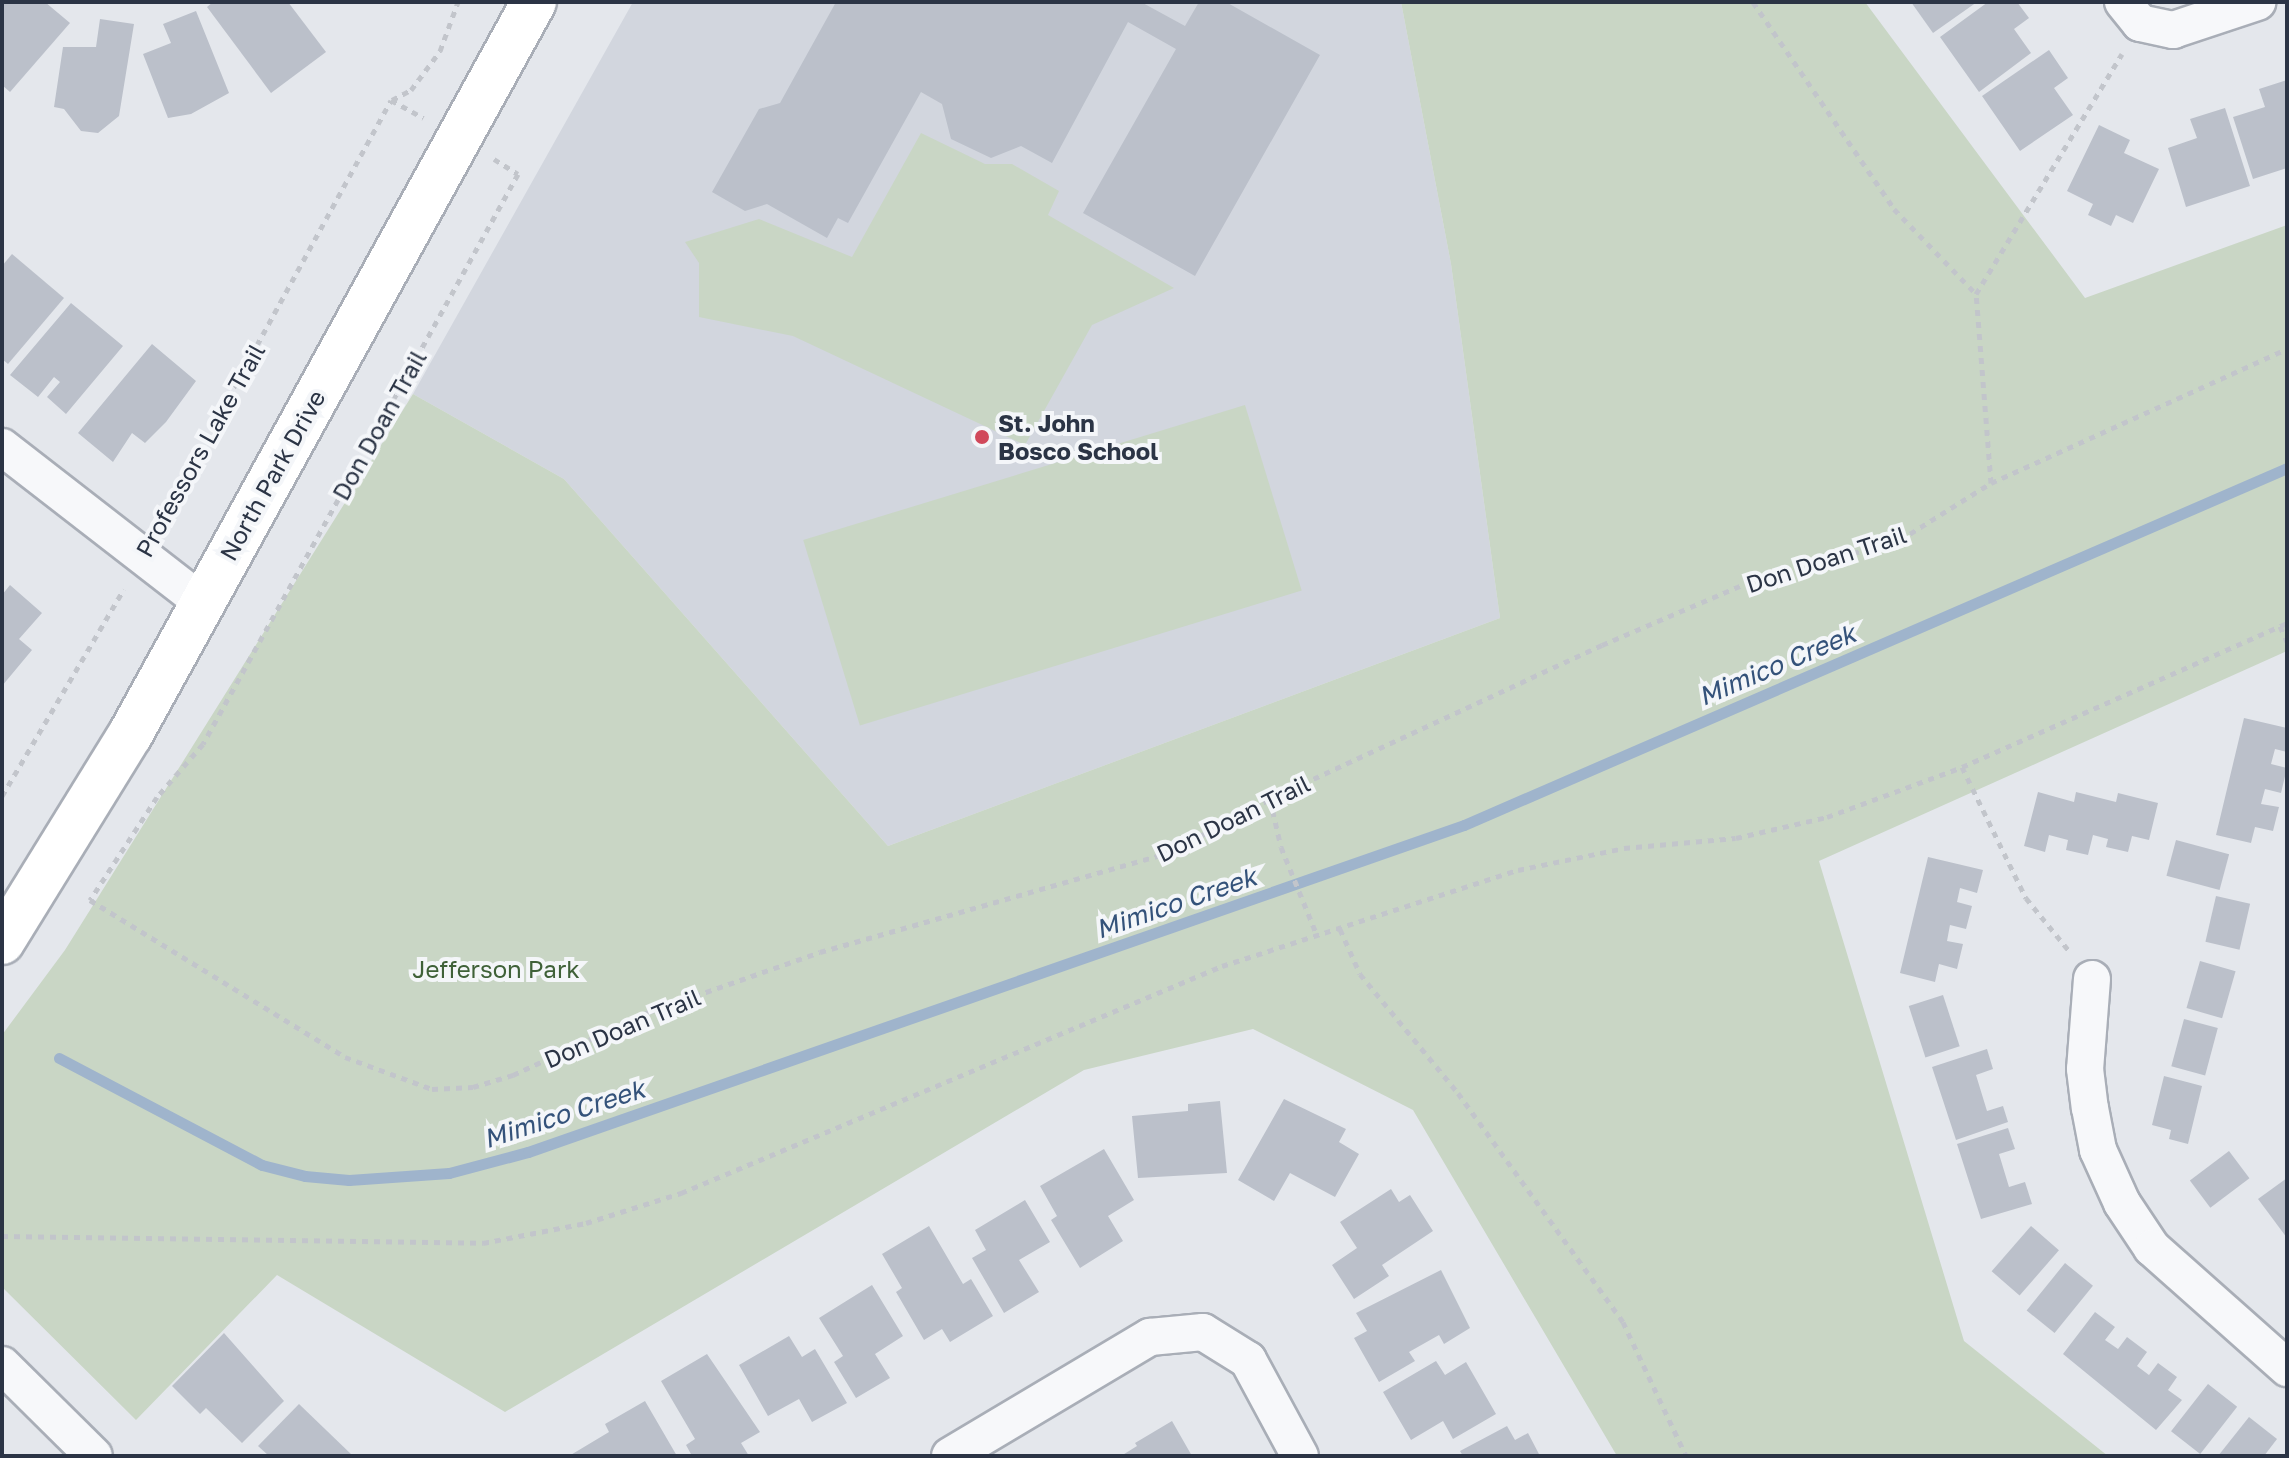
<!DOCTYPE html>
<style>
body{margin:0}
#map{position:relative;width:2289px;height:1458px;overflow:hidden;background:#e4e7ec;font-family:"Golos Text",sans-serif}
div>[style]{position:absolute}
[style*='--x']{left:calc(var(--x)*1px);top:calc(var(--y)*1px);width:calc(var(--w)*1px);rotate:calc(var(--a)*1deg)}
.built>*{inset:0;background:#d2d6de}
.green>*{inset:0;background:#c9d6c5;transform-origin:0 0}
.stream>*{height:11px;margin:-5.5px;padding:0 5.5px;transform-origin:5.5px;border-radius:5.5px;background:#9fb4cc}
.building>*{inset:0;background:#bbc0ca;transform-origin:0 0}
.path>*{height:5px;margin-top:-2.5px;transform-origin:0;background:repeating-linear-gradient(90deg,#c2c5cb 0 6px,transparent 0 12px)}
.roads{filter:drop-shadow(2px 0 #a9aeb7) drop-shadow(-2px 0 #a9aeb7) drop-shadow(0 2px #a9aeb7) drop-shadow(0 -2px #a9aeb7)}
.minor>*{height:36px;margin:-18px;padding:0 18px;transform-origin:18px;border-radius:18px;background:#f7f8fa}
.major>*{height:44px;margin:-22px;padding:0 22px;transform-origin:22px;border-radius:22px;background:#fff}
.dots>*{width:22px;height:22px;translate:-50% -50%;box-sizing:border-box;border:4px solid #f4f6f9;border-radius:50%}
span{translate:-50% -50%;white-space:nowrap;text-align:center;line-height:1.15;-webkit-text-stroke:8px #f4f6f9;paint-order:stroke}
.poi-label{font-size:24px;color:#2b3445;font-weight:700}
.left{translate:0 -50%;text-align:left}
.street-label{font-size:24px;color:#2b3445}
.park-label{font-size:24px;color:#3f6138}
.water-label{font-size:26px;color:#34527a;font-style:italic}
.frame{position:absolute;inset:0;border:4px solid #2b3445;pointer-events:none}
</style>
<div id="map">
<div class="built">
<i style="clip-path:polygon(633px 2px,1401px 2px,1451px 264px,1500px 618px,888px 846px,564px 479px,413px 394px)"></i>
</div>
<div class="green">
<i style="clip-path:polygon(1401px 2px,1865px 2px,2085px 298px,2287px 225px,2287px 651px,1819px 861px,1964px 1341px,2108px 1456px,1617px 1456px,1413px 1110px,1253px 1029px,1084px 1070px,505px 1412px,277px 1275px,136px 1420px,2px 1287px,2px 1035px,65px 950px,413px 394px,564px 479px,888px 846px,1500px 618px,1451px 264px)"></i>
<i style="clip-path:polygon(921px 133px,985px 164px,1012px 164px,1059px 191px,1048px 215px,1174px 288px,1092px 325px,1025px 445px,793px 336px,699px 317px,699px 263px,685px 242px,759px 219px,852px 257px)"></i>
<i style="left:1245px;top:405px;width:194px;height:462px;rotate:73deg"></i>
</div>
<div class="stream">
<i style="--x:59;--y:1058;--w:229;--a:27.8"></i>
<i style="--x:262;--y:1165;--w:44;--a:14.3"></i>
<i style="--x:305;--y:1176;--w:44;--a:5.2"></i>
<i style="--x:349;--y:1180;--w:100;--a:-4"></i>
<i style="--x:449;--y:1173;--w:82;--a:-14.9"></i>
<i style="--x:528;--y:1152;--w:991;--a:-19.26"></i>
<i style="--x:1464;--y:825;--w:897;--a:-23.45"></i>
</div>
<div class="building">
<i style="clip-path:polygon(2px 2px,45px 2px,70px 23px,10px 92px,2px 85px)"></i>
<i style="clip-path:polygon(213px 2px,288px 2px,326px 52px,271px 93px,207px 7px)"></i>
<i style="clip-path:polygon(836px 2px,1141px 2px,1185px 26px,1199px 2px,1226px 2px,1320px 55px,1195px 276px,1083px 213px,1176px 49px,1128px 22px,1052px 163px,1021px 146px,991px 158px,951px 139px,942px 104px,921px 92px,848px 223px,838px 218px,827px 238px,767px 204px,745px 211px,712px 192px,759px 109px,780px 103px)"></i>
<i style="clip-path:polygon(1911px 2px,1977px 2px,1933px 33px)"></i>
<i style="clip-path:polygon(1988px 2px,2017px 2px,2029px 18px,2014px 29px,2031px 53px,1979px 92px,1940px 37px)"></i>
<i style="clip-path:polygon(196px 11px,229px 93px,191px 114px,168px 118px,143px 54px,171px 43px,163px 24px)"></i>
<i style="clip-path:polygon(100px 19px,134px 24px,119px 116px,98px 133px,81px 131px,64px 109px,54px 107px,63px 47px,96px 47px)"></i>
<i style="clip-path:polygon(2049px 50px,2068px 78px,2054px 88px,2073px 115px,2020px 151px,1982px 96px)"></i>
<i style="clip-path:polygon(2287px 80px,2287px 168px,2253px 179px,2233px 117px,2265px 107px,2259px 89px)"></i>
<i style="clip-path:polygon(2225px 108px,2250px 186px,2186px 207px,2168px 148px,2197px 138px,2190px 119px)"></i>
<i style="clip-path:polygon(2099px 125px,2130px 140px,2124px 153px,2159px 169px,2133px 223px,2116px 215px,2111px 226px,2088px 215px,2093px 204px,2067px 191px)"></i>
<i style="clip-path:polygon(12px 254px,64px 298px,8px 364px,2px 359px,2px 266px)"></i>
<i style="clip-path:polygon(71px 303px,123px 346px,66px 414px,47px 397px,60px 382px,54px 377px,38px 397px,10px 375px)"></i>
<i style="clip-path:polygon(152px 344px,196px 381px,166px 422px,145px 443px,132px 433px,113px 462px,78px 433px)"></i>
<i style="clip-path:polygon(10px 585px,42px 613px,19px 639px,32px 650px,2px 686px,2px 595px)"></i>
<i style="clip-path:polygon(2244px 718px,2287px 728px,2287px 752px,2275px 749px,2271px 764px,2287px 768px,2281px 793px,2265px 789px,2261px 804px,2279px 807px,2273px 831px,2255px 827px,2251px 843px,2216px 835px)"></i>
<i style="clip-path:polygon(2038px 792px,2074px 802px,2076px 792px,2116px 802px,2118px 793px,2158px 803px,2149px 840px,2132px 836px,2128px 852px,2106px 847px,2108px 839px,2093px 835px,2088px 855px,2066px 850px,2068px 840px,2049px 835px,2045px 852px,2024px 846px)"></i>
<i style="left:2176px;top:840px;width:55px;height:37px;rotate:15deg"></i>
<i style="clip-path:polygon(1928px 857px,1983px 870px,1977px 893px,1960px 888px,1957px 902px,1972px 906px,1966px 929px,1950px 925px,1947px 941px,1963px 944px,1957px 969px,1939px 964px,1935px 982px,1900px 973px)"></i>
<i style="left:2216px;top:896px;width:35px;height:47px;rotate:13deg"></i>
<i style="left:2200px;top:961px;width:37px;height:49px;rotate:16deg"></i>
<i style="left:1943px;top:995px;width:54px;height:36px;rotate:72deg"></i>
<i style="left:2184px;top:1019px;width:35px;height:49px;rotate:15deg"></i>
<i style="clip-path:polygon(1987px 1049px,1993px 1069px,1976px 1075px,1987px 1111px,2003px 1106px,2008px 1122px,1956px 1140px,1932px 1067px)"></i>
<i style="clip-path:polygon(2164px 1076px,2202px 1086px,2188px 1144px,2169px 1139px,2171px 1130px,2152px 1125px)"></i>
<i style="clip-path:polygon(1284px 1099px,1346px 1129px,1339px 1142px,1359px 1154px,1335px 1197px,1290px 1173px,1274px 1201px,1238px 1180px)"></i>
<i style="clip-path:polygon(1220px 1101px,1227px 1173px,1138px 1178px,1132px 1116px,1188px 1111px,1188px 1104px)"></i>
<i style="clip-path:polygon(2008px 1128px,2015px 1149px,1999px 1154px,2009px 1187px,2025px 1182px,2032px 1204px,1981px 1219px,1957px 1144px)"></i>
<i style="clip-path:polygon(1104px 1149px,1134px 1200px,1108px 1216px,1123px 1241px,1080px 1268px,1051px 1220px,1057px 1216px,1040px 1186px)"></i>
<i style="left:2229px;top:1151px;width:34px;height:49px;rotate:53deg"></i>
<i style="clip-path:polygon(2287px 1178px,2287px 1238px,2258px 1199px)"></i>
<i style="clip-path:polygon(1391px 1189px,1399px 1202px,1410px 1195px,1433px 1231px,1382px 1265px,1389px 1276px,1354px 1299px,1332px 1265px,1357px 1248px,1340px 1222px)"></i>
<i style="clip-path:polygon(1025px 1200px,1050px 1242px,1019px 1260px,1039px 1292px,1004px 1313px,972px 1258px,986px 1250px,975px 1230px)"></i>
<i style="clip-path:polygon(929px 1226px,963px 1284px,971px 1279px,993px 1316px,950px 1342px,942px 1329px,924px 1340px,896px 1292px,902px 1288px,882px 1254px)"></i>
<i style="left:2031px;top:1226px;width:37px;height:60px;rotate:41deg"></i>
<i style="left:2065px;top:1263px;width:36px;height:61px;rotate:39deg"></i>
<i style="clip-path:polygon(1441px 1270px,1470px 1328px,1444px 1344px,1439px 1335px,1409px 1352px,1415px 1361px,1379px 1382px,1354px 1338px,1367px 1331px,1356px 1313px)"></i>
<i style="clip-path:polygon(872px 1285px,903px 1336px,875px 1354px,890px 1378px,856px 1398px,834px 1362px,843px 1356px,819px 1318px)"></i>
<i style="clip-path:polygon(2095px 1312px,2115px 1327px,2105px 1340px,2118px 1349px,2127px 1337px,2147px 1352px,2137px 1366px,2149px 1375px,2158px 1363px,2177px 1377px,2168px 1390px,2182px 1400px,2156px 1430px,2063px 1354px)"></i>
<i style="clip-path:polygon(224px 1333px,284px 1401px,242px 1443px,206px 1408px,200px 1414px,172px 1386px)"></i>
<i style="clip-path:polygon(789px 1336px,802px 1357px,815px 1349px,847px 1403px,812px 1422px,799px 1399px,768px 1416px,739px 1365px)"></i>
<i style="clip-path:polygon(707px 1354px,760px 1432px,741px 1443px,749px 1456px,692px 1456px,686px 1445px,695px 1439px,661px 1381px)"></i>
<i style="clip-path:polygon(1436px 1361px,1445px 1375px,1466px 1362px,1496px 1414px,1453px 1439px,1443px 1421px,1411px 1440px,1383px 1392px)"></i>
<i style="left:2208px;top:1384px;width:37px;height:60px;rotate:38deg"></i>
<i style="clip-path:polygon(645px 1401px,677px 1456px,569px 1456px,609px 1432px,605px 1424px)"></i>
<i style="clip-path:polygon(299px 1404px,352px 1455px,350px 1456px,269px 1456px,258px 1446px)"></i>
<i style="clip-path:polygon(2249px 1417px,2277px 1439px,2264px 1456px,2218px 1456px)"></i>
<i style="clip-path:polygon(1172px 1421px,1192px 1456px,1121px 1456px,1137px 1446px,1135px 1443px)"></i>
<i style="clip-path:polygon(1507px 1426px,1515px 1440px,1528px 1433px,1540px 1456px,1463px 1456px,1460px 1451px)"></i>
</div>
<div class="path">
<i style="--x:1753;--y:2;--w:250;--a:55.7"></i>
<i style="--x:1894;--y:209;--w:118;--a:46"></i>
<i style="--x:391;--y:100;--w:37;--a:29"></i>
<i style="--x:392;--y:100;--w:21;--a:-28"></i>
<i style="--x:411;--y:90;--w:49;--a:-53.4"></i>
<i style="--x:440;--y:51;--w:52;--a:-69.8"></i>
<i style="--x:494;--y:159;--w:28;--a:32"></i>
<i style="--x:518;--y:174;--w:651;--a:118.93"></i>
<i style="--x:203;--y:744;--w:70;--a:131"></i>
<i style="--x:157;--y:797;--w:123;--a:123"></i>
<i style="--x:90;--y:900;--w:299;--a:31.6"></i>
<i style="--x:345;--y:1057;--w:93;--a:20.2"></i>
<i style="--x:432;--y:1089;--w:41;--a:-2.8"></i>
<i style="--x:473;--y:1087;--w:42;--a:-16.7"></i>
<i style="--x:513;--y:1075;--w:150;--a:-24.9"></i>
<i style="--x:649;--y:1012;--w:181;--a:-19.3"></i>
<i style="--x:820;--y:952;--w:362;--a:-15.9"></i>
<i style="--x:1168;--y:853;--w:115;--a:-27.9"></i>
<i style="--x:1270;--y:799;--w:366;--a:-24.9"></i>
<i style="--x:1602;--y:645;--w:160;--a:-23.2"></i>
<i style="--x:1749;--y:582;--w:157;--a:-15.5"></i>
<i style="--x:1900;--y:540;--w:107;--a:-32.1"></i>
<i style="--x:1991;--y:483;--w:325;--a:-24.4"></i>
<i style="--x:1991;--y:483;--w:190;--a:-94.5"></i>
<i style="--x:1976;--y:294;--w:281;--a:-58.7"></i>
<i style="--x:159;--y:524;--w:483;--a:-61.3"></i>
<i style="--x:2280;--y:626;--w:17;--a:66"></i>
<i style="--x:1962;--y:767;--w:146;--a:64"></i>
<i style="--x:2026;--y:898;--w:70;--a:50.8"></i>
<i style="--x:2;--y:796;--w:240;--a:-59.5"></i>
<i style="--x:1270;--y:799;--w:49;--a:77.1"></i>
<i style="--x:1281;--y:847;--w:95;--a:67.8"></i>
<i style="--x:1340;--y:929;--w:49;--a:66"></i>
<i style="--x:1360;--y:974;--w:154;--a:50.5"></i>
<i style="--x:1458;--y:1093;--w:282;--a:54.2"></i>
<i style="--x:1623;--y:1322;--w:148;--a:64.8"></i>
<i style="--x:2;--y:1236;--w:481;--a:0.8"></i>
<i style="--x:483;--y:1243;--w:105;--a:-11"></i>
<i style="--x:586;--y:1223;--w:100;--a:-17.5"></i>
<i style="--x:681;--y:1193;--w:587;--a:-22.76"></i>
<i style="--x:1222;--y:966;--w:311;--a:-18"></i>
<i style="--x:1518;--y:870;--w:108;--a:-11.7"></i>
<i style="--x:1624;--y:848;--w:112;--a:-5.1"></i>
<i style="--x:1736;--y:838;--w:93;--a:-13"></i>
<i style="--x:1827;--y:817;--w:144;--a:-20.3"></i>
<i style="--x:1962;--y:767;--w:355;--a:-23.9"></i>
</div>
<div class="roads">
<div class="minor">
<i style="--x:2123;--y:2;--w:27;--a:51"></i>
<i style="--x:2140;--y:23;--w:34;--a:12"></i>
<i style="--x:2173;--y:30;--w:89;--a:-18.4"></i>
<i style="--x:2;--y:447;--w:253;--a:37.8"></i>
<i style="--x:2092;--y:979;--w:90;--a:94.4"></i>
<i style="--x:2085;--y:1069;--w:39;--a:83"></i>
<i style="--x:2090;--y:1108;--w:43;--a:79.2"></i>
<i style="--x:2098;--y:1150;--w:58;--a:65.6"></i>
<i style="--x:2122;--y:1203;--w:54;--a:56.3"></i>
<i style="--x:2152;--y:1248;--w:181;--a:41.6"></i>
<i style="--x:2;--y:1365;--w:129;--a:44.7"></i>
<i style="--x:950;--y:1456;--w:233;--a:-30.8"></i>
<i style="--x:1150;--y:1337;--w:53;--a:-5.4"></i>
<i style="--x:1203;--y:1332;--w:53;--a:31.9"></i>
<i style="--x:1248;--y:1360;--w:109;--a:61.6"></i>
</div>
<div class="major">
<i style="--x:2;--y:942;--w:243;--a:-58.3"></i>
<i style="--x:130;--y:735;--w:837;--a:-61.14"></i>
</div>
</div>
<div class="dots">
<i style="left:982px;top:437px;background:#d1495b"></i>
</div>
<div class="poi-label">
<span class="left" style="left:998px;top:437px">St. John<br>Bosco School</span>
</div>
<div class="street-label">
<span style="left:379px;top:425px;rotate:-61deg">Don Doan Trail</span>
<span style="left:200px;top:450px;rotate:-61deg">Professors Lake Trail</span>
<span style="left:272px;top:475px;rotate:-61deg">North Park Drive</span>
<span style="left:1826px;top:559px;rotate:-18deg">Don Doan Trail</span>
<span style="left:1233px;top:818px;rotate:-26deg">Don Doan Trail</span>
<span style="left:622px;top:1028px;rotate:-23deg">Don Doan Trail</span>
</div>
<div class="park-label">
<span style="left:496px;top:969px">Jefferson Park</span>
</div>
<div class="water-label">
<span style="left:1777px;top:665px;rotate:-23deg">Mimico Creek</span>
<span style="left:1176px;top:903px;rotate:-19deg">Mimico Creek</span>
<span style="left:564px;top:1114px;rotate:-18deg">Mimico Creek</span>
</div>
<div class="frame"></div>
</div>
